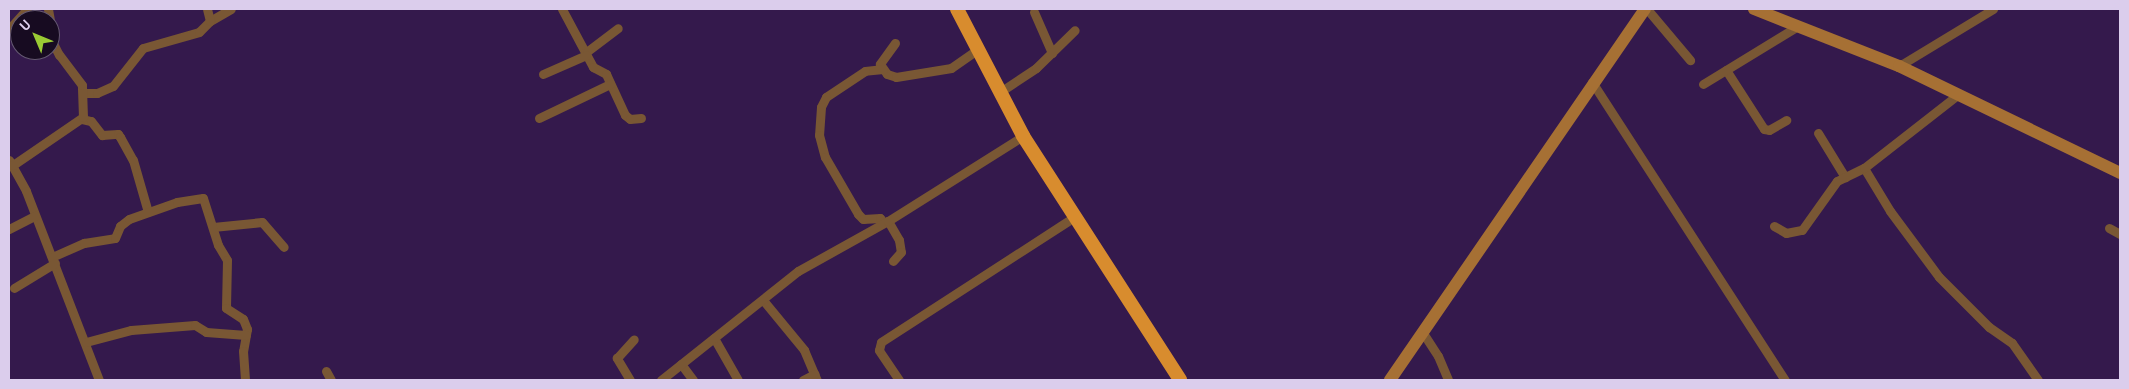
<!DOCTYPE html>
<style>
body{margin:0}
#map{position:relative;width:2129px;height:389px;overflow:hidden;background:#34194c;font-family:"PT Sans",sans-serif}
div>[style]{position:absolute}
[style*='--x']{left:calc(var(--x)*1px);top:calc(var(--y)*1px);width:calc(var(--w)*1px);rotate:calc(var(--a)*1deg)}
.minor>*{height:9px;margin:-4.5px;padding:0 4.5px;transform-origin:4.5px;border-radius:4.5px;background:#795734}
.secondary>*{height:12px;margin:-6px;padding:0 6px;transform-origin:6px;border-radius:6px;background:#a67034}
.trunk>*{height:14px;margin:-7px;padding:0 7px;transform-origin:7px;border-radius:7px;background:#d88c2e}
span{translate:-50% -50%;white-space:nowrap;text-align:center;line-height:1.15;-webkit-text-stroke:5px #170b21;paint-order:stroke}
.frame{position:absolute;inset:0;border:10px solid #dbcdec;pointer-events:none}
.north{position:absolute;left:10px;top:10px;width:50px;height:50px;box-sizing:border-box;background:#170b21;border:1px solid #655972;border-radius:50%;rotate:315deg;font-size:14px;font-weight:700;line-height:20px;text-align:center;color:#dbcdec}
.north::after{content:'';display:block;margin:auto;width:18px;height:22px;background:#9acb34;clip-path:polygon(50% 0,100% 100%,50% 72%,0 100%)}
</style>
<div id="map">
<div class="minor">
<i style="--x:48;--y:9;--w:11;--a:80"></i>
<i style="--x:562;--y:9;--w:66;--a:61.9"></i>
<i style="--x:593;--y:67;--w:15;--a:28"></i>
<i style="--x:606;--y:74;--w:45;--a:65.1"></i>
<i style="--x:625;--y:115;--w:6;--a:39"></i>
<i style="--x:630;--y:119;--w:11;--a:-5"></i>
<i style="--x:1647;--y:9;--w:67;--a:49.9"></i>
<i style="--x:1034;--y:12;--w:45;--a:66.3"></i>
<i style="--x:210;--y:21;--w:24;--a:-30"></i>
<i style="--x:9;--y:29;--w:27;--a:-48"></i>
<i style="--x:895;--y:43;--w:26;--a:126"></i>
<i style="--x:880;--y:64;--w:12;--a:55"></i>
<i style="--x:887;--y:74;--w:9;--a:18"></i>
<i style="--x:896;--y:77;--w:56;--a:-9.3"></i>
<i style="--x:951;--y:68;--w:28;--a:-35"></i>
<i style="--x:585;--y:53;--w:41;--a:-37.1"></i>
<i style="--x:1899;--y:66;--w:110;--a:-31.2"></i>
<i style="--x:883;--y:69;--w:18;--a:174"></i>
<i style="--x:865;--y:71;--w:47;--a:146.3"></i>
<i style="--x:826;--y:97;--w:11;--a:117"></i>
<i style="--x:821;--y:107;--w:28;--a:94"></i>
<i style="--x:819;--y:135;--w:23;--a:75"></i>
<i style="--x:825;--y:157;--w:66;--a:59.9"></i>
<i style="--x:858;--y:214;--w:7;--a:45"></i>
<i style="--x:863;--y:219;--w:17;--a:-3"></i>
<i style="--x:880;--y:218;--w:6;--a:51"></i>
<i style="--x:1726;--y:70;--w:70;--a:57.2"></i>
<i style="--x:1764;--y:129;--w:5;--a:11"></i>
<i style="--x:1769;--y:130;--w:20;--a:-30"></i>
<i style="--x:543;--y:74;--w:47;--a:-23.8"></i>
<i style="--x:1592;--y:82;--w:355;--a:57.1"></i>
<i style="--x:1703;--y:84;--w:111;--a:-31.4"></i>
<i style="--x:1000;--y:92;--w:43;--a:-33.7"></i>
<i style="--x:1036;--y:68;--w:54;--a:-44.3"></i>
<i style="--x:83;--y:93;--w:14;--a:0"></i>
<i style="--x:97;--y:93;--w:17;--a:-24"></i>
<i style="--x:113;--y:86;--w:48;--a:-51.7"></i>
<i style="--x:143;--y:48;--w:58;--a:-15.9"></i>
<i style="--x:199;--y:32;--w:16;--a:-45"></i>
<i style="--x:210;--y:21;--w:12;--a:-104"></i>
<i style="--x:539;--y:118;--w:79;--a:-25.6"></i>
<i style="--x:82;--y:119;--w:9;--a:13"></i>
<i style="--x:91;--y:121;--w:18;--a:52"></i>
<i style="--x:102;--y:135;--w:16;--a:-4"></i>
<i style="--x:118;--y:134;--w:4;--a:56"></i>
<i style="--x:120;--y:137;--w:26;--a:61"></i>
<i style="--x:133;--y:160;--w:54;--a:73.9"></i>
<i style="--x:1818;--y:133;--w:52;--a:58.5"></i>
<i style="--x:9;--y:160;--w:35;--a:61"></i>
<i style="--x:26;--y:191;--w:203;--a:68.9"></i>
<i style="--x:13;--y:165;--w:85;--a:-34.4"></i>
<i style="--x:83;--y:117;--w:32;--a:-92"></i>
<i style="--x:82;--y:85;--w:38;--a:-127"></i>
<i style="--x:59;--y:55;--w:16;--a:-117"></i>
<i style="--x:52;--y:41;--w:18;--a:-96"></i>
<i style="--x:1864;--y:168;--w:50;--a:58.8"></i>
<i style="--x:1890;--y:211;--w:82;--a:53.4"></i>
<i style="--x:1939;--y:277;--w:71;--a:45"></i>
<i style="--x:1989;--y:327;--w:28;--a:35"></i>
<i style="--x:2012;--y:343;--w:45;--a:54.9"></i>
<i style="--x:888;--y:221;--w:22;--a:60"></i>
<i style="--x:899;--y:240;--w:12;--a:81"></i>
<i style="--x:901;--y:252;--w:12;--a:132"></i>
<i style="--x:1774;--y:226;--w:14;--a:30"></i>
<i style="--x:1786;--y:233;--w:16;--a:-11"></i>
<i style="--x:1802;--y:230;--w:60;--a:-54.5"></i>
<i style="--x:1837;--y:181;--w:30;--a:-26"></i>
<i style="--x:1864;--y:168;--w:117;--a:-38"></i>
<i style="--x:213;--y:227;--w:49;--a:-5.8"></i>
<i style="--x:262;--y:222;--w:33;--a:49"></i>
<i style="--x:2109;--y:228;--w:13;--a:29"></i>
<i style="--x:9;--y:229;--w:29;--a:-27"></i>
<i style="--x:52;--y:257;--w:35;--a:-24"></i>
<i style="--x:84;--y:243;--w:31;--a:-9"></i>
<i style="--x:115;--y:238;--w:13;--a:-67"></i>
<i style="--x:120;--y:226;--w:11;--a:-38"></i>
<i style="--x:129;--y:219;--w:51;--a:-19.5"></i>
<i style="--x:177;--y:202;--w:26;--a:-9"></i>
<i style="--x:203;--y:198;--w:49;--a:72.3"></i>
<i style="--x:218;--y:245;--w:17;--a:59"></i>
<i style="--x:227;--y:260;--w:48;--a:91.2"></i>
<i style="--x:226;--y:308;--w:20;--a:33"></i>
<i style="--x:243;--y:319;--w:11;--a:68"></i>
<i style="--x:247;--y:329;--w:22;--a:100"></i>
<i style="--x:243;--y:351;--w:29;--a:86"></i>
<i style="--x:14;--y:288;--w:48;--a:-31.4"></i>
<i style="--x:763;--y:300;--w:65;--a:50.6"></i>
<i style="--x:804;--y:350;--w:33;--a:67"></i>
<i style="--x:1423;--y:333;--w:27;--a:57"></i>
<i style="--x:1438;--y:356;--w:26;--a:67"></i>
<i style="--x:714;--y:338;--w:48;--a:60.3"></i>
<i style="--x:86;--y:342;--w:47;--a:-14.9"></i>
<i style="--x:131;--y:330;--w:64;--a:-4.5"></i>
<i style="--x:195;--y:325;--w:13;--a:32"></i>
<i style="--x:206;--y:332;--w:40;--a:4.3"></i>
<i style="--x:681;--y:364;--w:20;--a:53"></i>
<i style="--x:326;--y:371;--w:10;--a:61"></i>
<i style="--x:630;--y:380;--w:26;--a:-121"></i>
<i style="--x:617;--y:358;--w:25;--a:-48"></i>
<i style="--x:661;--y:380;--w:175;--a:-38.5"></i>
<i style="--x:798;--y:271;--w:103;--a:-29.1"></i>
<i style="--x:888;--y:221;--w:160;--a:-32.2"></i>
<i style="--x:803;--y:380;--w:13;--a:-27"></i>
<i style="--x:899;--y:380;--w:36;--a:-124"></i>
<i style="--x:879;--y:350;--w:8;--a:-76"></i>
<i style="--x:881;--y:342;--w:223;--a:-32.9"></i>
</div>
<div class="secondary">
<i style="--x:1754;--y:9;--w:156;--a:21.5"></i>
<i style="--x:1899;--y:66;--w:246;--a:25.8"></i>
<i style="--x:1390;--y:380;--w:450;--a:-55.5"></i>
</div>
<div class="trunk">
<i style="--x:957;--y:9;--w:143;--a:62.5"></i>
<i style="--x:1023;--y:136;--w:290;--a:57.2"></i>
</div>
<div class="frame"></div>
<div class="north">U</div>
</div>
